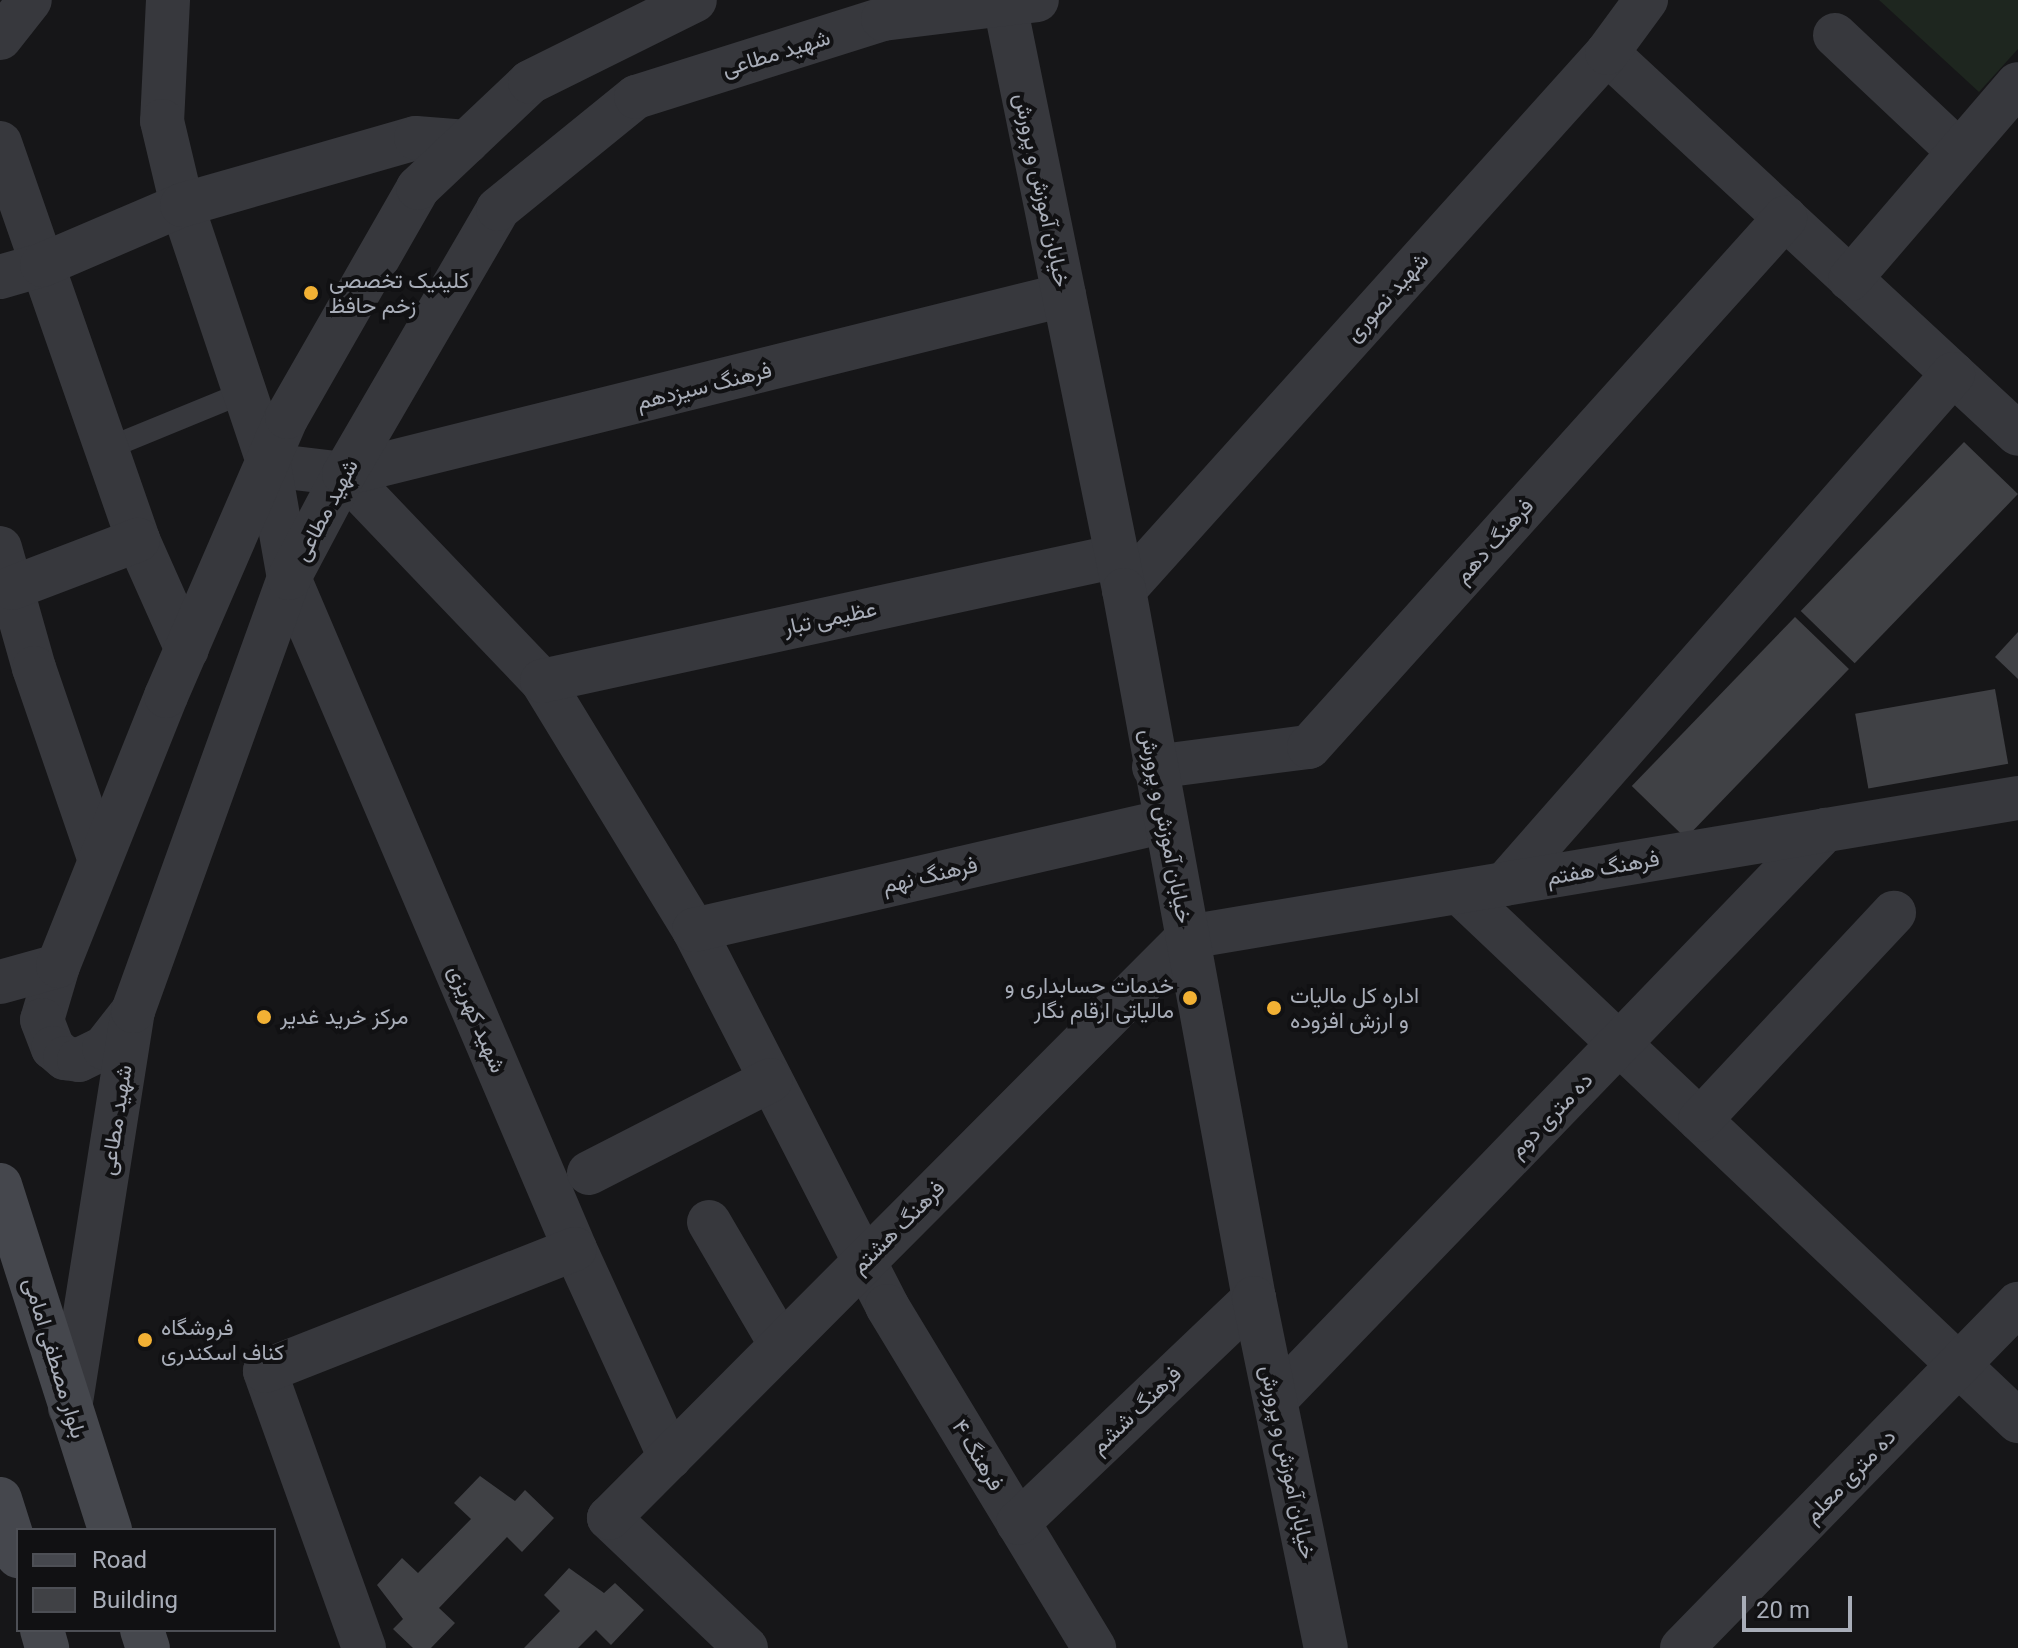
<!DOCTYPE html>
<meta charset="utf-8">
<style>
body{margin:0}
#map{position:relative;width:2018px;height:1648px;overflow:hidden;background:#161618;font-family:Roboto,Vazirmatn,sans-serif}
div>[style]{position:absolute}
[style*='--x']{left:calc(var(--x)*1px);top:calc(var(--y)*1px);width:calc(var(--w)*1px);rotate:calc(var(--a)*1deg)}
.green>*{inset:0;background:#1e261f}
.building>*{inset:0;background:#404145;transform-origin:0 0}
.service>*{height:22px;margin:-11px;padding:0 11px;transform-origin:11px;border-radius:11px;background:#37383d}
.minor>*{height:44px;margin:-22px;padding:0 22px;transform-origin:22px;border-radius:22px;background:#37383d}
.tertiary>*{height:44px;margin:-22px;padding:0 22px;transform-origin:22px;border-radius:22px;background:#37383d}
.secondary>*{height:44px;margin:-22px;padding:0 22px;transform-origin:22px;border-radius:22px;background:#45474d}
.dots>*{width:22px;height:22px;translate:-50% -50%;box-sizing:border-box;border:4px solid #111113;border-radius:50%}
span{translate:-50% -50%;white-space:nowrap;text-align:center;line-height:1.15;-webkit-text-stroke:8px #111113;paint-order:stroke}
.street-label{font-size:22px;color:#a8adb8}
.poi-label{font-size:22px;color:#a8adb8}
.left{translate:0 -50%;text-align:left}
.right{translate:-100% -50%;text-align:right}
.legend{position:absolute;left:16px;top:1528px;width:260px;height:104px;box-sizing:border-box;background:#111113;border:2px solid #4d4f55;margin:0;padding:10px 14px;list-style:none;font-size:24px;color:#a8adb8}
.legend li{display:flex;align-items:center;gap:16px;height:40px}
.legend b{width:40px;border:2px solid #4d4f55}
.scale{position:absolute;left:1742px;top:1596px;width:110px;height:36px;box-sizing:border-box;border:4px solid #a8adb8;border-top:0;padding-left:10px;font-size:24px;line-height:28px;white-space:nowrap;color:#a8adb8;-webkit-text-stroke:6px #111113;paint-order:stroke}
</style>
<div id="map">
<div class="green">
<i style="clip-path:polygon(1879px 0,2018px 0,2018px 49px,1979px 92px)"></i>
</div>
<div class="building">
<i style="left:1964px;top:442px;width:75px;height:235px;rotate:44deg"></i>
<i style="left:1795px;top:617px;width:75px;height:235px;rotate:44deg"></i>
<i style="clip-path:polygon(2018px 632px,2018px 679px,1995px 657px)"></i>
<i style="left:1995px;top:689px;width:76px;height:142px;rotate:80deg"></i>
<i style="clip-path:polygon(480px 1476px,515px 1501px,525px 1490px,554px 1518px,522px 1552px,507px 1537px,439px 1608px,455px 1623px,431px 1648px,413px 1648px,393px 1629px,403px 1619px,377px 1585px,402px 1558px,418px 1573px,471px 1519px,454px 1503px)"></i>
<i style="clip-path:polygon(569px 1568px,604px 1593px,615px 1583px,644px 1610px,611px 1645px,596px 1630px,578px 1648px,524px 1648px,560px 1611px,544px 1595px)"></i>
</div>
<div class="service">
<i style="--x:106;--y:449;--w:150;--a:-22.3"></i>
</div>
<div class="minor">
<i style="--x:168;--y:0;--w:121;--a:92.8"></i>
<i style="--x:162;--y:121;--w:86;--a:76.6"></i>
<i style="--x:182;--y:205;--w:274;--a:71.5"></i>
<i style="--x:269;--y:465;--w:76;--a:6.8"></i>
<i style="--x:344;--y:474;--w:286;--a:46.3"></i>
<i style="--x:542;--y:681;--w:292;--a:58.6"></i>
<i style="--x:694;--y:930;--w:423;--a:62.8"></i>
<i style="--x:887;--y:1306;--w:400;--a:58.8"></i>
<i style="--x:1835;--y:35;--w:170;--a:43.3"></i>
<i style="--x:0;--y:38;--w:48;--a:-51.7"></i>
<i style="--x:1607;--y:53;--w:560;--a:42.83"></i>
<i style="--x:0;--y:143;--w:420;--a:70.8"></i>
<i style="--x:138;--y:540;--w:120;--a:66"></i>
<i style="--x:0;--y:277;--w:44;--a:-15.9"></i>
<i style="--x:42;--y:265;--w:152;--a:-23.2"></i>
<i style="--x:182;--y:205;--w:243;--a:-16"></i>
<i style="--x:416;--y:138;--w:51;--a:4.5"></i>
<i style="--x:1850;--y:279;--w:257;--a:-49.3"></i>
<i style="--x:344;--y:474;--w:742;--a:-13.96"></i>
<i style="--x:0;--y:548;--w:125;--a:74.2"></i>
<i style="--x:34;--y:668;--w:201;--a:71.1"></i>
<i style="--x:289;--y:578;--w:729;--a:66.91"></i>
<i style="--x:575;--y:1249;--w:229;--a:65.5"></i>
<i style="--x:12;--y:588;--w:135;--a:-20.9"></i>
<i style="--x:1124;--y:590;--w:722;--a:-48.03"></i>
<i style="--x:1607;--y:53;--w:66;--a:-53.7"></i>
<i style="--x:542;--y:681;--w:588;--a:-12.26"></i>
<i style="--x:1154;--y:767;--w:156;--a:-7.4"></i>
<i style="--x:1309;--y:747;--w:712;--a:-48.02"></i>
<i style="--x:1505;--y:884;--w:679;--a:-48.7"></i>
<i style="--x:1459;--y:892;--w:770;--a:43.42"></i>
<i style="--x:694;--y:930;--w:484;--a:-13"></i>
<i style="--x:1700;--y:1120;--w:284;--a:-46.9"></i>
<i style="--x:589;--y:1173;--w:204;--a:-27.1"></i>
<i style="--x:709;--y:1222;--w:143;--a:59.7"></i>
<i style="--x:1276;--y:1399;--w:791;--a:-46.02"></i>
<i style="--x:1018;--y:1523;--w:326;--a:-43.6"></i>
<i style="--x:364;--y:1648;--w:294;--a:-109.7"></i>
<i style="--x:265;--y:1371;--w:333;--a:-21.5"></i>
<i style="--x:746;--y:1648;--w:189;--a:-136.5"></i>
<i style="--x:609;--y:1518;--w:820;--a:-45.1"></i>
<i style="--x:1188;--y:937;--w:842;--a:-9.51"></i>
<i style="--x:1682;--y:1648;--w:481;--a:-45.7"></i>
</div>
<div class="tertiary">
<i style="--x:1004;--y:0;--w:602;--a:78.5"></i>
<i style="--x:1124;--y:590;--w:720;--a:79.6"></i>
<i style="--x:1254;--y:1298;--w:357;--a:78.4"></i>
<i style="--x:269;--y:465;--w:115;--a:80"></i>
<i style="--x:58;--y:966;--w:56;--a:106.5"></i>
<i style="--x:42;--y:1020;--w:30;--a:69"></i>
<i style="--x:53;--y:1048;--w:16;--a:40"></i>
<i style="--x:65;--y:1058;--w:14;--a:8"></i>
<i style="--x:79;--y:1060;--w:28;--a:-26"></i>
<i style="--x:104;--y:1048;--w:47;--a:-51.9"></i>
<i style="--x:0;--y:982;--w:60;--a:-15.4"></i>
<i style="--x:58;--y:966;--w:291;--a:-68.2"></i>
<i style="--x:166;--y:696;--w:304;--a:-66.6"></i>
<i style="--x:287;--y:417;--w:264;--a:-60.2"></i>
<i style="--x:418;--y:188;--w:154;--a:-43.4"></i>
<i style="--x:530;--y:82;--w:184;--a:-26.4"></i>
<i style="--x:70;--y:1408;--w:402;--a:-81"></i>
<i style="--x:133;--y:1011;--w:460;--a:-70.2"></i>
<i style="--x:289;--y:578;--w:118;--a:-62.1"></i>
<i style="--x:344;--y:474;--w:306;--a:-59.8"></i>
<i style="--x:498;--y:209;--w:178;--a:-39.1"></i>
<i style="--x:636;--y:97;--w:259;--a:-17.5"></i>
<i style="--x:883;--y:19;--w:155;--a:-7"></i>
</div>
<div class="secondary">
<i style="--x:0;--y:1185;--w:362;--a:72.3"></i>
<i style="--x:0;--y:1499;--w:60;--a:72.5"></i>
<i style="--x:42;--y:1630;--w:19;--a:74"></i>
<i style="--x:142;--y:1630;--w:19;--a:72"></i>
</div>
<div class="dots">
<i style="left:311px;top:293px;background:#f2b134"></i>
<i style="left:1190px;top:998px;background:#f2b134"></i>
<i style="left:1274px;top:1008px;background:#f2b134"></i>
<i style="left:264px;top:1017px;background:#f2b134"></i>
<i style="left:145px;top:1340px;background:#f2b134"></i>
</div>
<div class="street-label">
<span style="left:776px;top:53px;rotate:-17deg">شهید مطاعی</span>
<span style="left:1042px;top:190px;rotate:78deg">خیابان آموزش و پرورش</span>
<span style="left:1387px;top:297px;rotate:-48deg">شهید نصوری</span>
<span style="left:704px;top:386px;rotate:-14deg">فرهنگ سیزدهم</span>
<span style="left:326px;top:510px;rotate:-62deg">شهید مطاعی</span>
<span style="left:1494px;top:541px;rotate:-48deg">فرهنگ دهم</span>
<span style="left:830px;top:618px;rotate:-12deg">عظیمی تبار</span>
<span style="left:1166px;top:826px;rotate:79deg">خیابان آموزش و پرورش</span>
<span style="left:1603px;top:868px;rotate:-10deg">فرهنگ هفتم</span>
<span style="left:930px;top:875px;rotate:-13deg">فرهنگ نهم</span>
<span style="left:477px;top:1019px;rotate:67deg">شهید کهریزی</span>
<span style="left:1551px;top:1115px;rotate:-46deg">ده متری دوم</span>
<span style="left:116px;top:1120px;rotate:-81deg">شهید مطاعی</span>
<span style="left:898px;top:1227px;rotate:-45deg">فرهنگ هشتم</span>
<span style="left:55px;top:1358px;rotate:73deg">بلوار مصطفی امامی</span>
<span style="left:1136px;top:1410px;rotate:-44deg">فرهنگ ششم</span>
<span style="left:978px;top:1455px;rotate:59deg">فرهنگ ۴</span>
<span style="left:1288px;top:1462px;rotate:78deg">خیابان آموزش و پرورش</span>
<span style="left:1850px;top:1476px;rotate:-46deg">ده متری معلم</span>
</div>
<div class="poi-label">
<span class="left" style="left:329px;top:293px">کلینیک تخصصی<br>زخم حافظ</span>
<span class="right" style="left:1174px;top:998px">خدمات حسابداری و<br>مالیاتی ارقام نگار</span>
<span class="left" style="left:1290px;top:1008px">اداره کل مالیات<br>و ارزش افزوده</span>
<span class="left" style="left:280px;top:1017px">مرکز خرید غدیر</span>
<span class="left" style="left:161px;top:1340px">فروشگاه<br>کناف اسکندری</span>
</div>
<ul class="legend">
<li><b style="height:10px;background:#45474d"></b>Road</li>
<li><b style="height:22px;background:#404145"></b>Building</li>
</ul>
<div class="scale">20 m</div>
</div>
